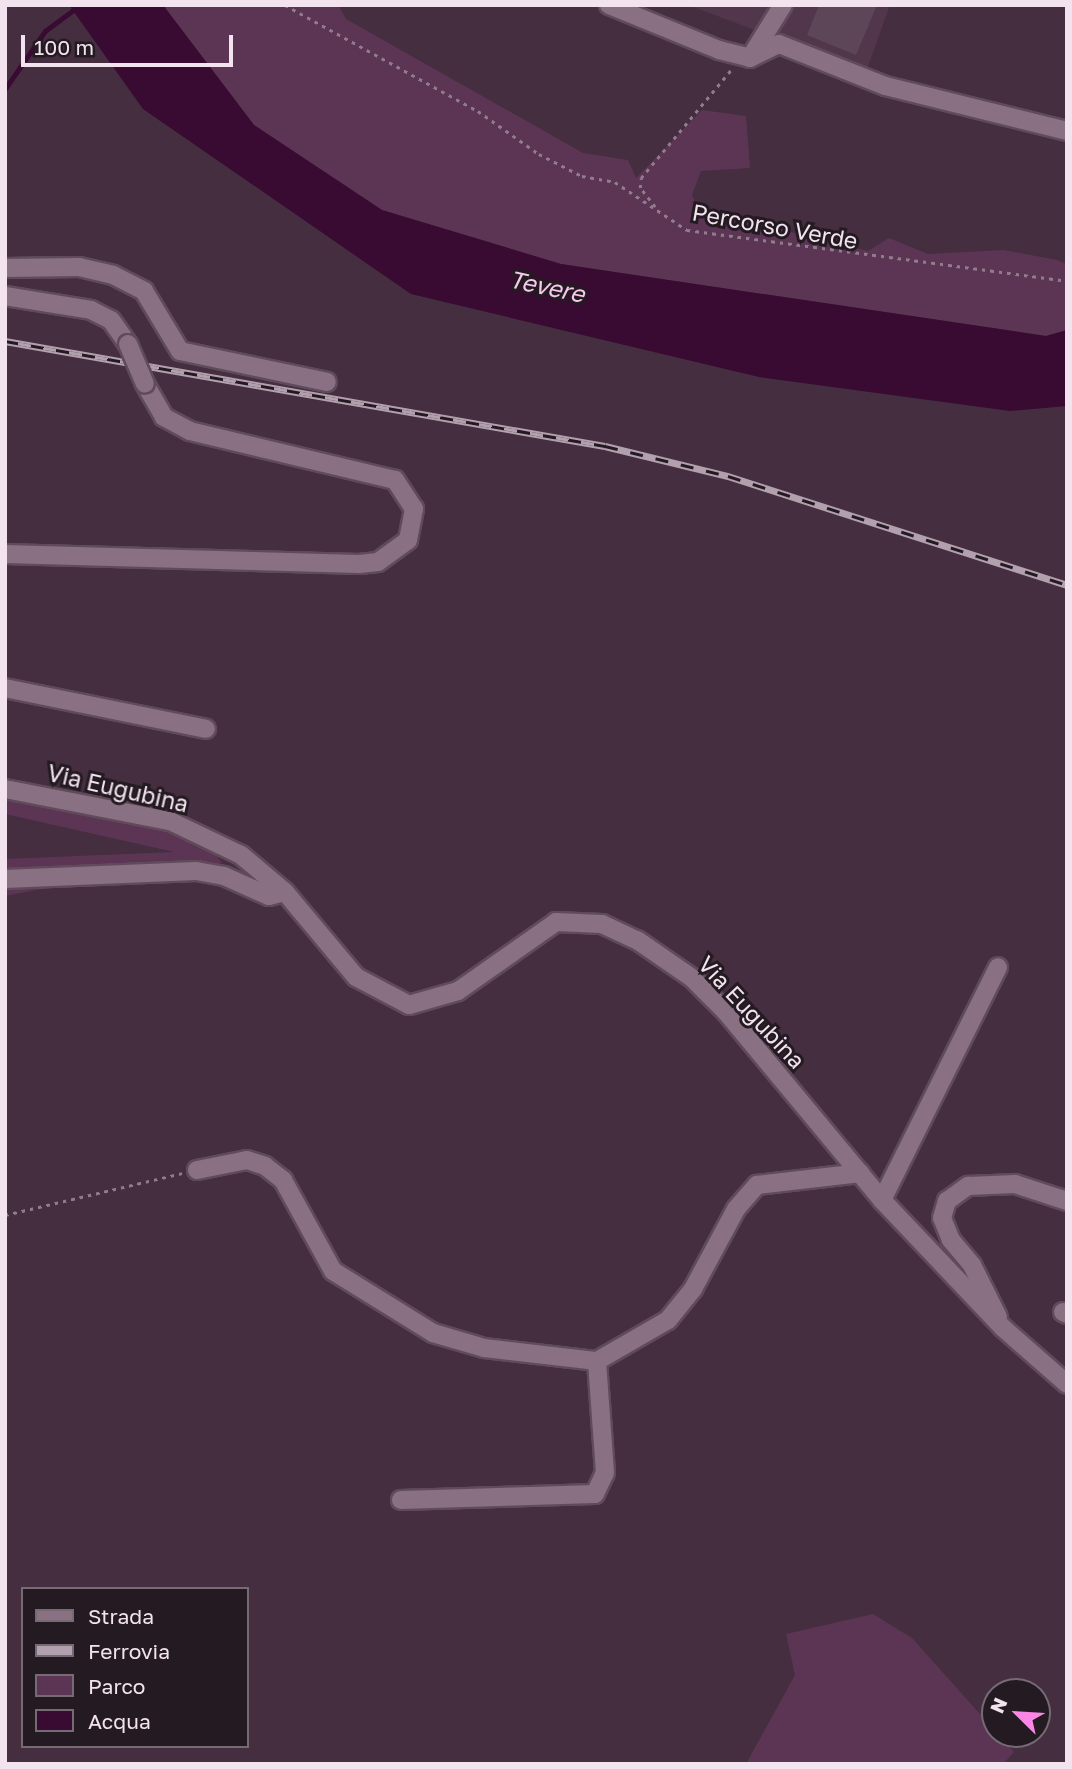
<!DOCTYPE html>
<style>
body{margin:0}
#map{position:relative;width:1072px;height:1769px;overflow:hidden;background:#442e3f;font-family:"Golos Text",sans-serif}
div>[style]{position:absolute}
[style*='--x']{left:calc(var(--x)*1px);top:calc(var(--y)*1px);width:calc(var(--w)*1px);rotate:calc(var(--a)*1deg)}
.built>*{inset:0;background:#52374c}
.green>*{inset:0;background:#5c3554}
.water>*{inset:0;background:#390a32}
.stream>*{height:4.5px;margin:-2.25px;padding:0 2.25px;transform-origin:2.25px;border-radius:2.25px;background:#390a32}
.building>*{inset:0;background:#5d4658}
.path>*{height:2.5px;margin-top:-1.25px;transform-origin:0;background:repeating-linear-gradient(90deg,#907d8c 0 3.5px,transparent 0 8.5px)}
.roads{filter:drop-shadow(2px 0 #604b5b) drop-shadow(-2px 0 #604b5b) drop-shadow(0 2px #604b5b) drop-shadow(0 -2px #604b5b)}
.minor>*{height:18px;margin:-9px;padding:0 9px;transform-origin:9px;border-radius:9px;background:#897183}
.rail>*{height:7px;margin-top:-3.5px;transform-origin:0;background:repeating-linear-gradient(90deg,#241a22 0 13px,#b2a0ae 0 26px);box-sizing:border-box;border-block:2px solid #b2a0ae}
.bridges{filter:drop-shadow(2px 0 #604b5b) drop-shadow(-2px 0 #604b5b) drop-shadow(0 2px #604b5b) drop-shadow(0 -2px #604b5b)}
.minor-bridge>*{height:18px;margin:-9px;padding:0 9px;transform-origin:9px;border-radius:9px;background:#897183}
span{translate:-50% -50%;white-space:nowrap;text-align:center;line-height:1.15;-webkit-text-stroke:6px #241a22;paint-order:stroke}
.street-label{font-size:23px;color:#f2e3ee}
.water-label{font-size:24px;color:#f9c8ed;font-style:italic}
.frame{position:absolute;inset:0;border:7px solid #f2e3ee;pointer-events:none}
.legend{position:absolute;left:21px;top:1587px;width:228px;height:161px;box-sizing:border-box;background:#241a22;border:2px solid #766a74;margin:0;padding:9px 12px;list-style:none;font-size:21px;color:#f2e3ee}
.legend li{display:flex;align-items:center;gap:14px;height:35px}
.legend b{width:35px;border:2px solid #766a74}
.north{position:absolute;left:981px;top:1678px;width:70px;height:70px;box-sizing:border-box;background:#241a22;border:2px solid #766a74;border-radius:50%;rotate:294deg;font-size:19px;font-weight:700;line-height:28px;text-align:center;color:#f2e3ee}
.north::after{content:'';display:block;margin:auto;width:24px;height:32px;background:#fb86e5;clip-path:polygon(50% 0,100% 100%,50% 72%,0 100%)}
.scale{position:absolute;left:21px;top:35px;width:212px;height:32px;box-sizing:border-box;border:4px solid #f2e3ee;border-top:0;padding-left:9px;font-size:21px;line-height:24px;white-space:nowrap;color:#f2e3ee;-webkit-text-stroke:5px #241a22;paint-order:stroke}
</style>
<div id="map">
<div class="built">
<i style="clip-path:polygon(688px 5px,890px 5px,866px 72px)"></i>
</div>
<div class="green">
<i style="clip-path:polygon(163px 5px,338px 5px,346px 19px,583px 153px,628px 160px,636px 178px,702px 110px,746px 116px,750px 168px,701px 171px,692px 195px,698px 209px,868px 251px,889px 238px,928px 254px,1004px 250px,1057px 260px,1067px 264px,1067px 330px,1046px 336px,561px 264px,382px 210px,254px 125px)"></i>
<i style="clip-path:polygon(5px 796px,134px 818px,211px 849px,222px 863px,169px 879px,98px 878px,5px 896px,5px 859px,174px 852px,5px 814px)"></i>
<i style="clip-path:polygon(873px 1614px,912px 1638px,1014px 1752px,1003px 1764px,746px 1764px,795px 1675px,786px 1634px)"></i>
</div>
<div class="water">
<i style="clip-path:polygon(69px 5px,163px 5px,254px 125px,382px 210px,561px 264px,1046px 336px,1067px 330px,1067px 406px,1010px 411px,759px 377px,411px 294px,143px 109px)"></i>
</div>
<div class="stream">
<i style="--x:5;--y:89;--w:70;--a:-55.4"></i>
<i style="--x:45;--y:31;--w:44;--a:-36.6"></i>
</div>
<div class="building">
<i style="clip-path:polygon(819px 5px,877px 5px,856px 55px,807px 35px)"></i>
</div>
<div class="path">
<i style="--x:285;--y:5;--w:220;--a:28.8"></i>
<i style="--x:478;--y:111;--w:75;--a:35.2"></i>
<i style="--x:539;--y:154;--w:48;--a:27.1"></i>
<i style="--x:582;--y:176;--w:34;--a:10"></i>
<i style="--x:615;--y:182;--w:87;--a:33.7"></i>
<i style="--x:687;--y:230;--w:383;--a:7.6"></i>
<i style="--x:655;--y:207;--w:24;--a:-128"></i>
<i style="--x:640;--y:188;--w:10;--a:-84"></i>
<i style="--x:641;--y:178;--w:141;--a:-50.2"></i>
<i style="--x:5;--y:1215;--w:182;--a:-13.3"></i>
</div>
<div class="roads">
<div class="minor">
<i style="--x:609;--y:5;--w:119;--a:22.2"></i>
<i style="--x:719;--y:50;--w:32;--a:14"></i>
<i style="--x:750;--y:58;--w:32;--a:-26"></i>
<i style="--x:779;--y:44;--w:114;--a:21.6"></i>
<i style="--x:885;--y:86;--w:187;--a:13.9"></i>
<i style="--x:750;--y:58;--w:62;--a:-58.1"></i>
<i style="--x:5;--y:268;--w:74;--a:-0.8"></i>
<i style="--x:79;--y:267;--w:35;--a:13"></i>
<i style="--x:113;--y:275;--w:35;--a:27"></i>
<i style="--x:144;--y:291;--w:70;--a:59"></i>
<i style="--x:180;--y:351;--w:150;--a:11.9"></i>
<i style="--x:5;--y:296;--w:87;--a:9.2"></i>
<i style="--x:91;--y:310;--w:22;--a:27"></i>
<i style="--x:111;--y:320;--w:29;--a:55"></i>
<i style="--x:5;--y:554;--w:354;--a:1.6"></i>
<i style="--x:359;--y:564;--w:19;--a:-6"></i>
<i style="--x:378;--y:562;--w:37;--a:-36"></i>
<i style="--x:408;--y:540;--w:32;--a:-79"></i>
<i style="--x:414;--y:509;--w:35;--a:-123"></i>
<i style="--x:395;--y:480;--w:211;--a:-166.6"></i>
<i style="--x:190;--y:431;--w:30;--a:-152"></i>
<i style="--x:164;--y:417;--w:38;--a:-120"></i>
<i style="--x:5;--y:688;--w:205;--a:11.5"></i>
<i style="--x:5;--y:789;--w:168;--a:11"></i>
<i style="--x:170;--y:821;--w:79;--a:25.6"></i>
<i style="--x:241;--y:855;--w:57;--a:40.1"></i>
<i style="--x:285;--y:892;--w:111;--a:50.1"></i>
<i style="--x:356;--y:977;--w:60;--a:27.8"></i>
<i style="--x:409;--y:1005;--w:51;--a:-15.9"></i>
<i style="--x:458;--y:991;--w:120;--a:-35.1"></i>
<i style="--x:556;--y:922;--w:46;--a:2.5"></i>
<i style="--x:602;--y:924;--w:38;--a:25"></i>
<i style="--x:637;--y:940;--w:67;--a:34.6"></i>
<i style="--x:692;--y:978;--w:48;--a:45"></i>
<i style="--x:726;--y:1012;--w:244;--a:50.3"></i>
<i style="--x:882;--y:1200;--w:175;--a:46.6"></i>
<i style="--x:1002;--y:1327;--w:86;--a:41.2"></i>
<i style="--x:5;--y:879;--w:191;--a:-2.4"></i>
<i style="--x:196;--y:871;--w:28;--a:10"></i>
<i style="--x:224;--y:876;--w:49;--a:24"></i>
<i style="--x:269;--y:896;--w:16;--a:-14"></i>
<i style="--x:197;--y:1170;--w:51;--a:-11.3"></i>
<i style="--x:247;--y:1160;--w:19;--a:18"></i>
<i style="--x:265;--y:1166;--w:23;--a:38"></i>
<i style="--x:283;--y:1180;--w:104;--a:61.2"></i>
<i style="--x:333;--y:1271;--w:118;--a:31.8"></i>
<i style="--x:433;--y:1333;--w:53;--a:16.4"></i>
<i style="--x:484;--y:1348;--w:114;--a:6.6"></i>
<i style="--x:597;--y:1361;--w:82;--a:-30"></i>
<i style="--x:668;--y:1320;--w:40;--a:-51"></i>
<i style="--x:693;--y:1289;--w:91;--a:-61.7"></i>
<i style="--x:736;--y:1209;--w:32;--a:-49"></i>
<i style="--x:757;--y:1185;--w:104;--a:-6.6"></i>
<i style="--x:882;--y:1200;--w:260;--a:-63.5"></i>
<i style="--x:1063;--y:1312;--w:4;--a:27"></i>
<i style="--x:998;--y:1317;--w:58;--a:-116.6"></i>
<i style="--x:972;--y:1265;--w:33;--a:-130"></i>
<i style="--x:951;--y:1240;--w:24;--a:-112"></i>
<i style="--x:942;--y:1218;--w:18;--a:-74"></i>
<i style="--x:947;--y:1201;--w:26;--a:-36"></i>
<i style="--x:968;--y:1186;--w:47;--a:-2.4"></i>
<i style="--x:1015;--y:1184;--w:55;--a:18.1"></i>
<i style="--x:401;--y:1500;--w:194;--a:-1.8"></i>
<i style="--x:595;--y:1494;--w:23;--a:-65"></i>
<i style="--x:605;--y:1473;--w:112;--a:-94.1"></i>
</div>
</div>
<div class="rail">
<i style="--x:5;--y:341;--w:609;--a:9.93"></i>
<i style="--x:605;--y:446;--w:127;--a:13.7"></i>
<i style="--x:728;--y:476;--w:356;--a:17.8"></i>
</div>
<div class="bridges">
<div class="minor-bridge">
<i style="--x:128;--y:344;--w:43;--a:67"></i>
</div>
</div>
<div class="street-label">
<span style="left:775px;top:226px;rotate:10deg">Percorso Verde</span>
<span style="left:118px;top:788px;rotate:13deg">Via Eugubina</span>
<span style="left:752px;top:1012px;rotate:47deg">Via Eugubina</span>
</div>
<div class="water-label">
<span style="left:547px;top:286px;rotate:12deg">Tevere</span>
</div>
<div class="frame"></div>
<ul class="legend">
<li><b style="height:9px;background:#897183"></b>Strada</li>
<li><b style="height:9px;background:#b2a0ae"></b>Ferrovia</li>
<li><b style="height:19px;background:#5c3554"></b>Parco</li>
<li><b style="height:19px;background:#390a32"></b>Acqua</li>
</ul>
<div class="north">N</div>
<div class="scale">100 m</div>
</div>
